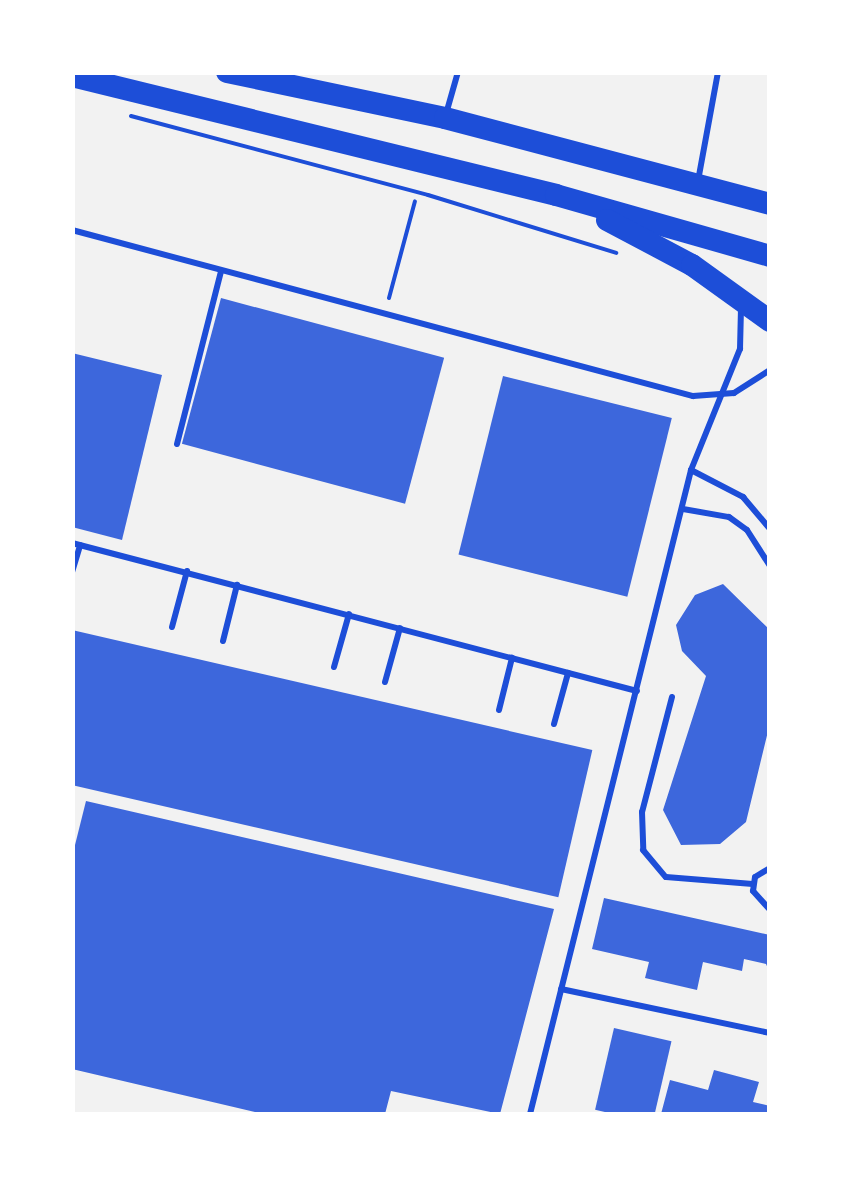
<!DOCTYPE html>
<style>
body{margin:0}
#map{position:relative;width:842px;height:1187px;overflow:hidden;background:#f2f2f2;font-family:"Noto Sans",sans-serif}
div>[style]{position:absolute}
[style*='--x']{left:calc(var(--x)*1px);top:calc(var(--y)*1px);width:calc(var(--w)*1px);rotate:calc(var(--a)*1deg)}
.building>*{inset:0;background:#3d67dc;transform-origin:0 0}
.path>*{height:4px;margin:-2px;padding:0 2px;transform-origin:2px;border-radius:2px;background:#1d4ed8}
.service>*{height:6px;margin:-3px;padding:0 3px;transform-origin:3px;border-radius:3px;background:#1d4ed8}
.trunk>*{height:22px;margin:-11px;padding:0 11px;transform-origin:11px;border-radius:11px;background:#1d4ed8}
span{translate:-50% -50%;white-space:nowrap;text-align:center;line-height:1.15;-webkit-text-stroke:8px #fff;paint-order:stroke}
.frame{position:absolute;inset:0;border:75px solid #fff;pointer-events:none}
</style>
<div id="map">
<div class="building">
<i style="left:221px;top:298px;width:231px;height:151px;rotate:15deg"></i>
<i style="clip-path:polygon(72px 353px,162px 375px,122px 540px,72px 527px)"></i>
<i style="left:503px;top:376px;width:174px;height:184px;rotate:14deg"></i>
<i style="clip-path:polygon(723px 584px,770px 630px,770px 723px,746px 822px,720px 844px,681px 845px,663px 810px,706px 676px,682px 651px,676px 625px,695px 595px)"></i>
<i style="left:72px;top:630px;width:534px;height:151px;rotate:13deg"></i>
<i style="clip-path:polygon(86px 801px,554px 909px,500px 1114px,391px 1091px,385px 1114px,263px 1114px,72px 1069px,72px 857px)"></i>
<i style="clip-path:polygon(604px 898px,770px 935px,770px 973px,766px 964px,744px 959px,742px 971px,703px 962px,697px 990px,645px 978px,649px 962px,592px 949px)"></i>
<i style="left:614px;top:1028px;width:59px;height:84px;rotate:13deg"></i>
<i style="clip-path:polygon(714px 1070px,759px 1082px,753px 1102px,770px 1106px,770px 1114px,661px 1114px,670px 1080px,708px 1090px)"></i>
</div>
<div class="path">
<i style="--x:131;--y:116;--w:307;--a:14.9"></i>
<i style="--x:428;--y:195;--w:197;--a:17.1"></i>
<i style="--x:389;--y:298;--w:100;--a:-75"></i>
</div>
<div class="service">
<i style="--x:446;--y:114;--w:44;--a:-74.1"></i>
<i style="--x:698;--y:181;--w:111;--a:-79.6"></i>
<i style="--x:72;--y:230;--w:643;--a:14.97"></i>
<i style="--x:693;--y:396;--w:41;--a:-4.2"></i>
<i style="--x:734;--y:393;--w:43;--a:-32.6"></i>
<i style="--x:177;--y:444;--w:178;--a:-75.7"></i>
<i style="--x:691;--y:470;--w:59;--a:27.4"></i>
<i style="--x:743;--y:497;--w:42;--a:49.8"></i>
<i style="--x:683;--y:509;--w:47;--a:9.9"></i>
<i style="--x:729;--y:517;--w:22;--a:36"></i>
<i style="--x:747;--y:530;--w:43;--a:57.4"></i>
<i style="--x:72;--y:543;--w:584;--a:14.68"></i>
<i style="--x:72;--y:572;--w:28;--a:-73"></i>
<i style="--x:172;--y:627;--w:58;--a:-75"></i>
<i style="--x:223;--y:641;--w:58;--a:-76"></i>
<i style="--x:334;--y:667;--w:55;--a:-74.2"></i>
<i style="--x:385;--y:682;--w:56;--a:-74.5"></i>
<i style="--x:672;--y:697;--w:119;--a:104.6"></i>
<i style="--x:642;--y:812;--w:38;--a:88"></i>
<i style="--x:643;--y:850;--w:35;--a:50"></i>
<i style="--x:666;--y:877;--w:87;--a:4.6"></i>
<i style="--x:499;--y:710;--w:54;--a:-76"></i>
<i style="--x:554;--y:724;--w:53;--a:-74.6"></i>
<i style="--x:770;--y:868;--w:17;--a:149"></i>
<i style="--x:755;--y:877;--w:14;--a:98"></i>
<i style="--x:753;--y:891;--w:25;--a:48"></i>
<i style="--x:561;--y:989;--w:214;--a:11.9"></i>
<i style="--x:530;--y:1114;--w:664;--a:-75.96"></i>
<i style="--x:691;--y:470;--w:131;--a:-68"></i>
<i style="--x:740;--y:349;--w:41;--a:-88.6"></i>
</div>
<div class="trunk">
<i style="--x:227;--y:72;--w:223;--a:11.9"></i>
<i style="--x:445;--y:118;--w:336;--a:14.8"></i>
<i style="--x:72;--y:76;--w:498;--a:13.8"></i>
<i style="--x:556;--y:195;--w:223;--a:15.9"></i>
<i style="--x:607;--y:220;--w:96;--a:27.9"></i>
<i style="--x:692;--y:265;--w:96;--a:35.7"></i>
</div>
<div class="frame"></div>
</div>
